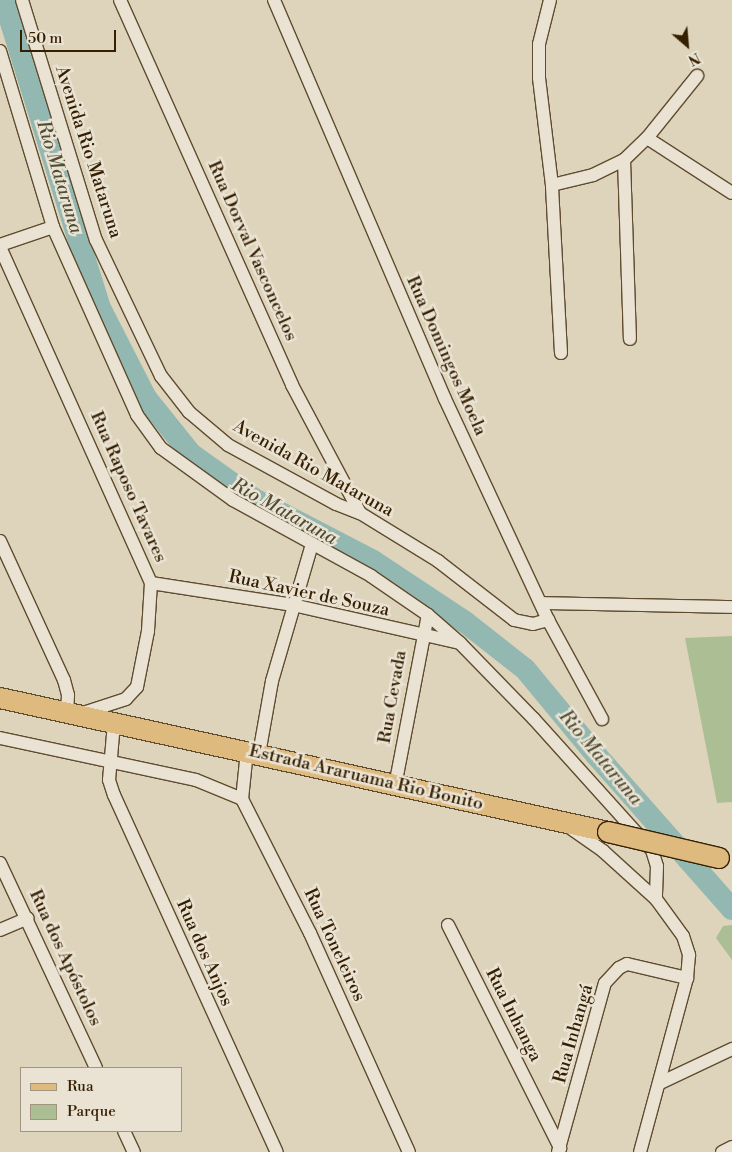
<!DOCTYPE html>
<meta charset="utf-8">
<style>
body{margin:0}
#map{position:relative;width:732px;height:1152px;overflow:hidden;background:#ded4bb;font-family:"Libre Bodoni",serif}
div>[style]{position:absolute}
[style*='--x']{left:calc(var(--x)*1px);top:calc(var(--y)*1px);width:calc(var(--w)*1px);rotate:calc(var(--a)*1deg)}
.green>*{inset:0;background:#acbe93}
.river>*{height:22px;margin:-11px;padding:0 11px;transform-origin:11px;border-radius:11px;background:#93b8b1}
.roads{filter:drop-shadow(1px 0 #5f4c2f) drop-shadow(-1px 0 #5f4c2f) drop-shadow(0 1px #5f4c2f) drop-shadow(0 -1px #5f4c2f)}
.street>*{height:12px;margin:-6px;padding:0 6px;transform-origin:6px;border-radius:6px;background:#eae3d3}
.primary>*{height:20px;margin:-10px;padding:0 10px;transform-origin:10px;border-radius:10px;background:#dfba7e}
.bridges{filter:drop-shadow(1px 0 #351f00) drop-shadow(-1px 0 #351f00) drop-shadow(0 1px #351f00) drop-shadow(0 -1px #351f00)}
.primary-bridge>*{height:20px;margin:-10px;padding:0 10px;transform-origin:10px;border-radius:10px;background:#dfba7e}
span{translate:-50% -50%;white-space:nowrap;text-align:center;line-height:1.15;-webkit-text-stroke:5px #eae3d3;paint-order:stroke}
.street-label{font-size:18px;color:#351f00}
.water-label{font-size:19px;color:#514d35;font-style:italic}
.legend{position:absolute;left:20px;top:1067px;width:162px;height:65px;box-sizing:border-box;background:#eae3d3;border:1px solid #a2957f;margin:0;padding:6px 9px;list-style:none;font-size:15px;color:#351f00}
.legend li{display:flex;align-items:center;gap:10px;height:25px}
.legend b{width:25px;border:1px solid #a2957f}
.north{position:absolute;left:662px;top:20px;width:50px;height:50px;-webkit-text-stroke:4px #eae3d3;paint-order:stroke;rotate:153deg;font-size:14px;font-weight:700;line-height:20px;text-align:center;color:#351f00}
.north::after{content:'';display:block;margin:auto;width:18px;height:22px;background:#351f00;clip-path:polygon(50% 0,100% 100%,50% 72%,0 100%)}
.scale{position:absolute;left:20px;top:30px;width:96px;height:22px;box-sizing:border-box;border:2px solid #351f00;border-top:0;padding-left:6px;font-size:15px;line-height:18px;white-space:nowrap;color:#351f00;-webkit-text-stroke:4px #eae3d3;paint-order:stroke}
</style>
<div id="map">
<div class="green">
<i style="clip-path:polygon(732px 636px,732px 802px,717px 803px,685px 638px)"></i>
<i style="clip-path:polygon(732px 925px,732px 960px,716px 938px,723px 926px)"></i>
</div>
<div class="river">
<i style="--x:4;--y:0;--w:323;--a:72.7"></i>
<i style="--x:100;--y:308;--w:101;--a:62.9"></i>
<i style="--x:146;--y:398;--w:72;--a:51.2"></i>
<i style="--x:191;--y:454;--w:77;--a:35.5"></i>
<i style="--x:254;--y:499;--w:134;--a:27.5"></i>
<i style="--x:373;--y:561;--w:110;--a:33.5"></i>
<i style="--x:465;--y:622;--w:76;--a:38.1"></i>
<i style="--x:525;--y:669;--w:113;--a:50.4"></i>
<i style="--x:597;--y:756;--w:204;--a:48.6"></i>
</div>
<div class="roads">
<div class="street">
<i style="--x:22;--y:0;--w:251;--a:72.9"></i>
<i style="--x:96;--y:240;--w:151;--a:64.5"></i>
<i style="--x:161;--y:376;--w:46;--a:52.1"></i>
<i style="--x:189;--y:412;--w:51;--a:40.2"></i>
<i style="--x:228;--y:445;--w:123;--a:28.6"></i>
<i style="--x:336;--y:504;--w:26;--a:21"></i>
<i style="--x:360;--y:513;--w:92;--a:31.6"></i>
<i style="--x:438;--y:561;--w:96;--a:37.8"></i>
<i style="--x:514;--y:620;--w:19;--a:12"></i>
<i style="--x:533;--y:624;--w:16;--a:-15"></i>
<i style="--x:120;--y:0;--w:422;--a:65.9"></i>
<i style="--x:292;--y:385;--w:145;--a:62"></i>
<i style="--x:274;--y:0;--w:434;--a:66.8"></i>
<i style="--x:445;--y:399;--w:244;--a:65"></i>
<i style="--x:548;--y:620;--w:113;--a:61.4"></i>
<i style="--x:550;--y:0;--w:45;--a:104"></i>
<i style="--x:539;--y:44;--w:34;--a:90"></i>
<i style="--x:539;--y:78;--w:108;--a:83.1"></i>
<i style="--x:0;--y:51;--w:184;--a:73.2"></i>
<i style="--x:53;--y:227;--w:206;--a:65.9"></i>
<i style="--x:137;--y:415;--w:41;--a:54"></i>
<i style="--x:161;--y:448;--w:89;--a:35.8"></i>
<i style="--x:233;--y:500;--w:158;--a:28.8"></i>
<i style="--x:371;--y:576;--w:69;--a:34.4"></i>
<i style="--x:428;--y:615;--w:43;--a:41.2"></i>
<i style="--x:460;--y:643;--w:105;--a:45.8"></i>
<i style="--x:533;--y:718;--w:178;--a:48"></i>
<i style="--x:652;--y:850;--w:17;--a:73"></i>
<i style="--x:657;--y:866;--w:33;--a:92"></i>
<i style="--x:647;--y:138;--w:80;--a:-51.1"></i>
<i style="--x:624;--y:160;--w:179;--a:88.1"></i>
<i style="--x:0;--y:245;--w:56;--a:-18.8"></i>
<i style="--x:0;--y:247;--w:368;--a:65.8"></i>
<i style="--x:151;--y:583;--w:48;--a:93.6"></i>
<i style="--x:148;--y:631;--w:57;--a:101.1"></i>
<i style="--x:137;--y:687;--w:16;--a:133"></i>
<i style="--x:126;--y:699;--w:45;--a:162"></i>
<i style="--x:561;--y:353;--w:168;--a:-93.1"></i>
<i style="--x:552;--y:185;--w:42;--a:-13.7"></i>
<i style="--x:593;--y:175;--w:34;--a:-26"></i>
<i style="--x:624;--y:160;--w:32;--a:-44"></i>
<i style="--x:647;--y:138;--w:101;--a:32.9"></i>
<i style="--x:0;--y:541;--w:153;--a:65.3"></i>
<i style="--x:64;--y:680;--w:16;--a:75"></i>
<i style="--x:68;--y:695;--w:19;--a:93"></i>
<i style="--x:151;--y:583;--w:144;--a:8.8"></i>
<i style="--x:293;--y:605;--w:171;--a:12.8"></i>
<i style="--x:541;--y:603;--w:191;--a:1.2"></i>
<i style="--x:114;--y:723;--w:57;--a:95"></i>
<i style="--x:109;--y:780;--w:16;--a:72"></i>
<i style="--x:114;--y:795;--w:392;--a:65.5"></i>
<i style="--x:0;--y:738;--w:200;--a:12.1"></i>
<i style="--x:196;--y:780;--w:50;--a:22.4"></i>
<i style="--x:247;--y:751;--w:48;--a:95.9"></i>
<i style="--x:242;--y:799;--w:150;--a:63.1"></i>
<i style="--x:310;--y:933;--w:240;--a:65.7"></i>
<i style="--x:259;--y:754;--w:74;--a:-79.9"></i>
<i style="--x:272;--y:681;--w:143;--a:-73.7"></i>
<i style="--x:395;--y:786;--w:174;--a:-79.1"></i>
<i style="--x:569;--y:827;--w:42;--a:35.2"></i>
<i style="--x:603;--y:851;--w:72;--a:42.2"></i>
<i style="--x:656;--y:899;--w:46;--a:53.9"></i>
<i style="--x:683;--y:936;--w:20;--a:72"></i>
<i style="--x:689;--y:955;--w:23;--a:95"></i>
<i style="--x:687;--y:978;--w:180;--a:105.1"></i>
<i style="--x:0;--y:863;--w:226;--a:64.9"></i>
<i style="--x:448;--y:925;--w:250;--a:63.3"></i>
<i style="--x:0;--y:930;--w:30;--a:-23"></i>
<i style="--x:660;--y:1083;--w:80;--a:-25.3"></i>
<i style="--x:124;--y:1131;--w:23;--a:65"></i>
<i style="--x:558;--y:1152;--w:175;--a:-74.5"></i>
<i style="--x:605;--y:983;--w:21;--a:-47"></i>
<i style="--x:619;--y:968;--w:9;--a:-27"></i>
<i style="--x:627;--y:964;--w:62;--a:13.1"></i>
<i style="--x:722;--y:1152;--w:11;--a:-27"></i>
</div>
<div class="primary">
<i style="--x:0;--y:698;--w:623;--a:12.43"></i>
</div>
</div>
<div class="bridges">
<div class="primary-bridge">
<i style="--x:608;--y:832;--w:114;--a:13.2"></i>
</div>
</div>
<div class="street-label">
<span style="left:88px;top:152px;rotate:72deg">Avenida Rio Mataruna</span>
<span style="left:252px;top:251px;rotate:66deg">Rua Dorval Vasconcelos</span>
<span style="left:446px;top:356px;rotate:66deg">Rua Domingos Moela</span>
<span style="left:313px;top:469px;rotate:29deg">Avenida Rio Mataruna</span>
<span style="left:128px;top:487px;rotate:66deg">Rua Raposo Tavares</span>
<span style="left:309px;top:594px;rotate:12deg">Rua Xavier de Souza</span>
<span style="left:393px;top:697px;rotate:-80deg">Rua Cevada</span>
<span style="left:366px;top:778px;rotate:13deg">Estrada Araruama Rio Bonito</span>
<span style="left:334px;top:945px;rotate:65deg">Rua Toneleiros</span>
<span style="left:204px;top:953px;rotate:66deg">Rua dos Anjos</span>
<span style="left:65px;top:958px;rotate:65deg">Rua dos Apóstolos</span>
<span style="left:513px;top:1015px;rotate:63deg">Rua Inhanga</span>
<span style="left:574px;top:1034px;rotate:-74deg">Rua Inhangá</span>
</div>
<div class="water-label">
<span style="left:59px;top:177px;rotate:73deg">Rio Mataruna</span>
<span style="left:284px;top:512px;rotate:29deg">Rio Mataruna</span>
<span style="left:600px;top:758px;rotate:50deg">Rio Mataruna</span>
</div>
<ul class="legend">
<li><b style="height:6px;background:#dfba7e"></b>Rua</li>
<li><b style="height:14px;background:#acbe93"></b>Parque</li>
</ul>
<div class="north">N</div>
<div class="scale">50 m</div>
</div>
